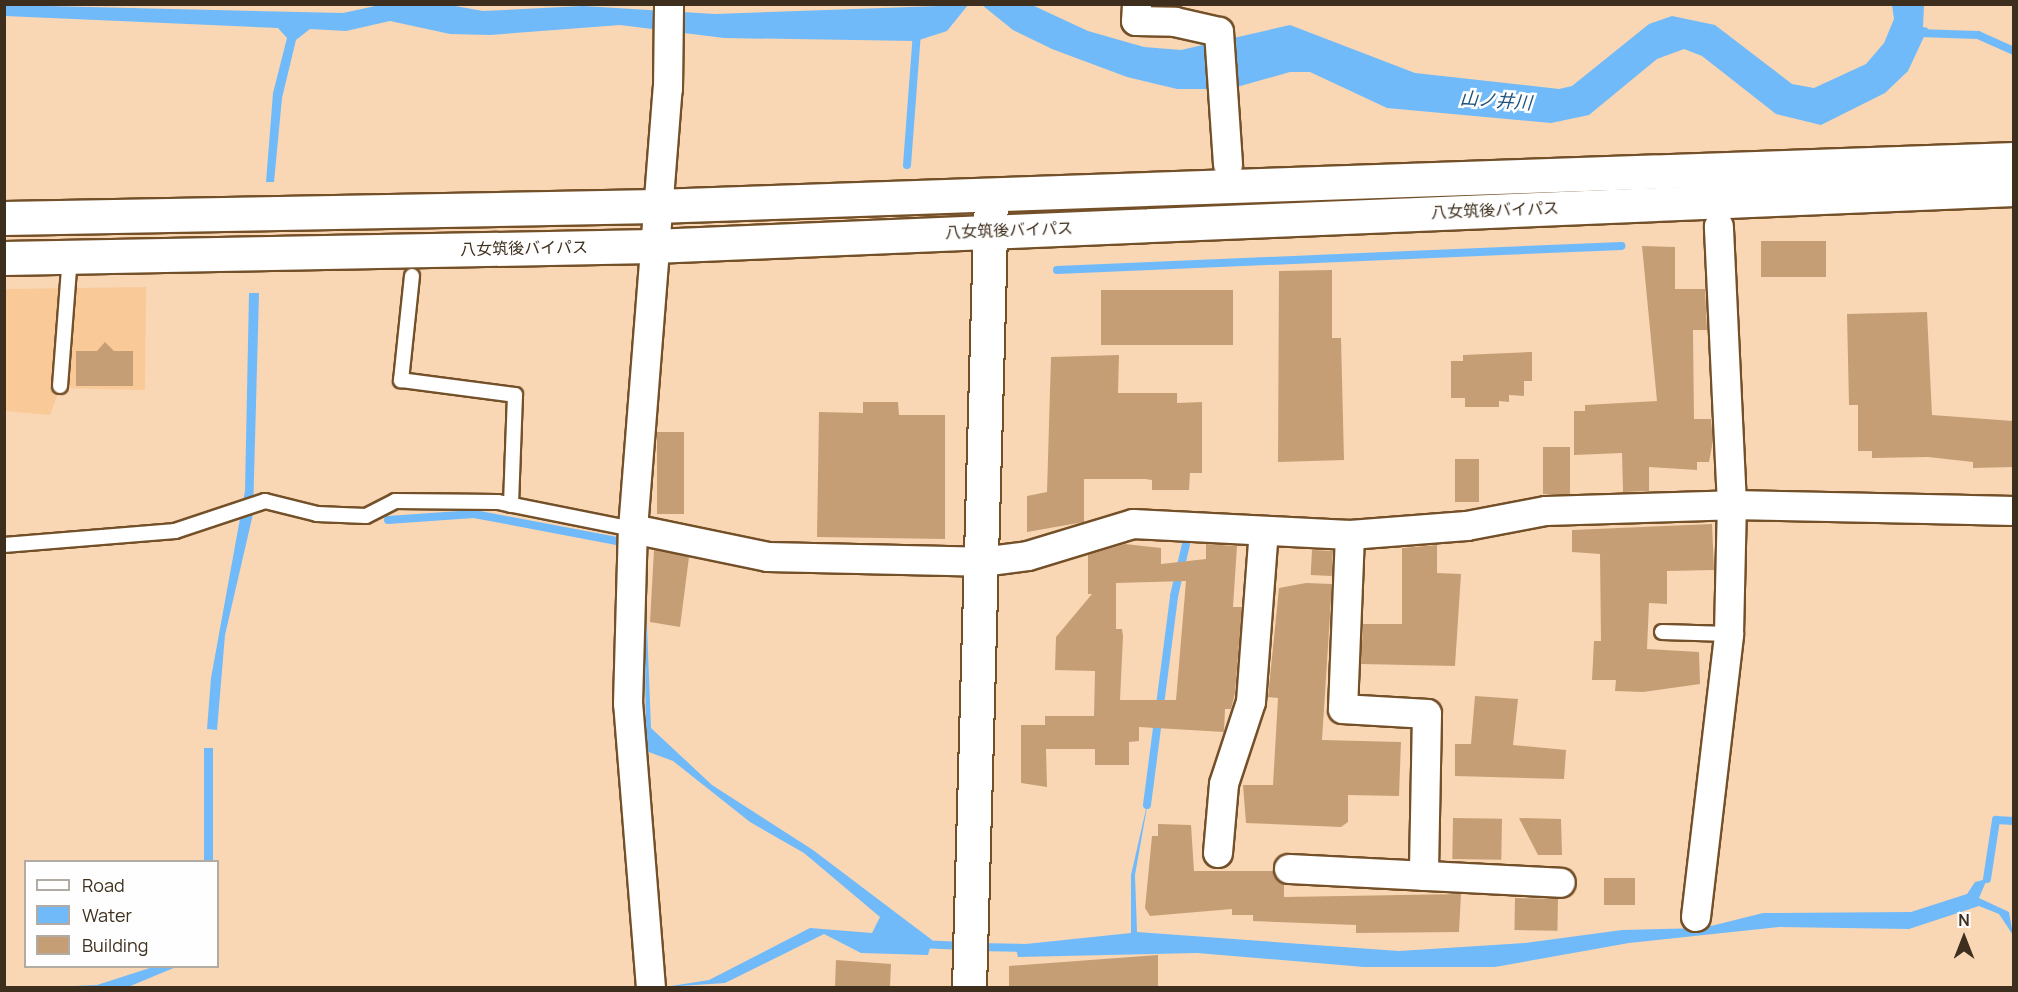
<!DOCTYPE html>
<meta charset="utf-8">
<style>
body{margin:0}
#map{position:relative;width:2018px;height:992px;overflow:hidden;background:#f9d7b5;font-family:Manrope,"Noto Sans JP",sans-serif}
div>[style]{position:absolute}
[style*='--x']{left:calc(var(--x)*1px);top:calc(var(--y)*1px);width:calc(var(--w)*1px);rotate:calc(var(--a)*1deg)}
.built>*{inset:0;background:#f9c998}
.water>*{inset:0;background:#70bafa;transform-origin:0 0}
.stream>*{height:8px;margin:-4px;padding:0 4px;transform-origin:4px;border-radius:4px;background:#70bafa}
.building>*{inset:0;background:#c69e75;transform-origin:0 0}
.roads{filter:drop-shadow(2px 0 #745029) drop-shadow(-2px 0 #745029) drop-shadow(0 2px #745029) drop-shadow(0 -2px #745029)}
.service>*{height:14px;margin:-7px;padding:0 7px;transform-origin:7px;border-radius:7px;background:#fff}
.minor>*{height:28px;margin:-14px;padding:0 14px;transform-origin:14px;border-radius:14px;background:#fff}
.tertiary>*{height:33px;margin:-16.5px;padding:0 16.5px;transform-origin:16.5px;border-radius:16.5px;background:#fff}
.trunk>*{height:33px;margin:-16.5px;padding:0 16.5px;transform-origin:16.5px;border-radius:16.5px;background:#fff}
span{translate:-50% -50%;white-space:nowrap;text-align:center;line-height:1.15;-webkit-text-stroke:5px #fefefe;paint-order:stroke}
.street-label{font-size:16px;color:#3e2e1d}
.water-label{font-size:18px;color:#1d527c;font-style:italic}
.frame{position:absolute;inset:0;border:6px solid #3e2e1d;pointer-events:none}
.legend{position:absolute;left:24px;top:860px;width:195px;height:108px;box-sizing:border-box;background:#fefefe;border:2px solid #b1aba4;margin:0;padding:8px 10px;list-style:none;font-size:18px;color:#3e2e1d}
.legend li{display:flex;align-items:center;gap:12px;height:30px}
.legend b{width:30px;border:2px solid #b1aba4}
.north{position:absolute;left:1934px;top:908px;width:60px;height:60px;-webkit-text-stroke:4px #fefefe;paint-order:stroke;rotate:0deg;font-size:16px;font-weight:700;line-height:24px;text-align:center;color:#3e2e1d}
.north::after{content:'';display:block;margin:auto;width:21px;height:27px;background:#3e2e1d;clip-path:polygon(50% 0,100% 100%,50% 72%,0 100%)}
</style>
<div id="map">
<div class="built">
<i style="clip-path:polygon(146px 287px,145px 390px,60px 388px,50px 415px,5px 411px,4px 289px)"></i>
</div>
<div class="water">
<i style="clip-path:polygon(444px 4px,483px 11px,583px 6px,715px 14px,968px 5px,947px 31px,916px 41px,724px 38px,620px 25px,490px 35px,450px 34px,390px 21px,346px 31px,310px 29px,296px 40px,282px 98px,274px 182px,266px 182px,273px 93px,287px 38px,278px 28px,5px 16px,5px 5px,343px 13px,380px 5px)"></i>
<i style="clip-path:polygon(982px 5px,1032px 5px,1088px 31px,1144px 47px,1181px 50px,1290px 25px,1415px 73px,1559px 89px,1572px 86px,1649px 24px,1672px 16px,1715px 25px,1792px 84px,1814px 88px,1866px 64px,1884px 43px,1894px 19px,1892px 5px,1924px 5px,1923px 27px,1928px 28px,1908px 71px,1885px 93px,1821px 125px,1776px 114px,1702px 56px,1684px 49px,1657px 59px,1589px 115px,1551px 123px,1387px 108px,1310px 72px,1290px 72px,1230px 89px,1177px 89px,1127px 77px,1052px 49px,1013px 30px)"></i>
<i style="clip-path:polygon(249px 293px,259px 293px,253px 514px,225px 635px,217px 730px,207px 729px,211px 678px,245px 491px)"></i>
<i style="clip-path:polygon(644px 550px,651px 728px,712px 785px,813px 850px,932px 940px,928px 955px,861px 953px,824px 934px,725px 983px,665px 987px,709px 980px,810px 928px,872px 933px,880px 917px,804px 853px,750px 822px,673px 761px,646px 751px)"></i>
<i style="left:204px;top:748px;width:9px;height:114px"></i>
<i style="clip-path:polygon(1149px 796px,1135px 875px,1137px 932px,1399px 951px,1525px 943px,1622px 930px,1703px 928px,1763px 913px,1911px 912px,1967px 894px,1975px 882px,1987px 879px,1979px 898px,2009px 912px,2013px 935px,1999px 914px,1979px 906px,1909px 929px,1779px 927px,1629px 943px,1495px 967px,1364px 967px,1197px 953px,1018px 957px,1015px 945px,1131px 933px,1131px 875px)"></i>
<i style="clip-path:polygon(156px 966px,176px 967px,128px 987px,51px 987px,97px 985px)"></i>
</div>
<div class="stream">
<i style="--x:1918;--y:33;--w:60;--a:1.9"></i>
<i style="--x:1978;--y:35;--w:39;--a:24"></i>
<i style="--x:907;--y:165;--w:134;--a:-85.7"></i>
<i style="--x:1057;--y:270;--w:565;--a:-2.44"></i>
<i style="--x:388;--y:520;--w:86;--a:-4"></i>
<i style="--x:474;--y:514;--w:156;--a:10.7"></i>
<i style="--x:1147;--y:805;--w:211;--a:-82.6"></i>
<i style="--x:1174;--y:596;--w:53;--a:-77"></i>
<i style="--x:1987;--y:879;--w:60;--a:-81.3"></i>
<i style="--x:1996;--y:820;--w:18;--a:3"></i>
<i style="--x:920;--y:944;--w:44;--a:2.6"></i>
<i style="--x:977;--y:947;--w:50;--a:1.1"></i>
</div>
<div class="building">
<i style="left:1826px;top:241px;width:36px;height:65px;rotate:90deg"></i>
<i style="clip-path:polygon(1642px 246px,1675px 247px,1675px 289px,1705px 289px,1707px 330px,1693px 330px,1694px 419px,1711px 419px,1713px 441px,1709px 462px,1697px 462px,1697px 470px,1649px 467px,1649px 491px,1623px 492px,1622px 453px,1574px 455px,1574px 411px,1585px 411px,1585px 405px,1657px 401px)"></i>
<i style="clip-path:polygon(1332px 270px,1332px 338px,1341px 338px,1344px 460px,1278px 462px,1279px 271px)"></i>
<i style="left:1233px;top:290px;width:55px;height:132px;rotate:90deg"></i>
<i style="clip-path:polygon(1927px 312px,1932px 415px,2013px 421px,2013px 467px,1973px 468px,1973px 462px,1928px 457px,1872px 458px,1872px 451px,1858px 451px,1858px 405px,1849px 405px,1847px 314px)"></i>
<i style="clip-path:polygon(105px 342px,114px 351px,133px 351px,133px 386px,76px 386px,76px 351px,97px 351px)"></i>
<i style="clip-path:polygon(1532px 352px,1532px 381px,1524px 381px,1524px 396px,1509px 395px,1509px 402px,1499px 401px,1499px 407px,1465px 407px,1465px 398px,1451px 398px,1451px 361px,1463px 361px,1463px 355px)"></i>
<i style="clip-path:polygon(1119px 355px,1118px 393px,1177px 393px,1177px 403px,1202px 402px,1202px 473px,1190px 473px,1189px 490px,1152px 490px,1152px 480px,1145px 479px,1084px 479px,1084px 522px,1027px 532px,1027px 496px,1047px 492px,1051px 357px)"></i>
<i style="clip-path:polygon(863px 402px,898px 402px,899px 415px,945px 415px,945px 539px,817px 537px,819px 412px,863px 413px)"></i>
<i style="left:657px;top:432px;width:27px;height:82px"></i>
<i style="left:1543px;top:447px;width:27px;height:47px"></i>
<i style="left:1455px;top:459px;width:24px;height:43px"></i>
<i style="clip-path:polygon(1712px 524px,1714px 570px,1667px 571px,1667px 604px,1649px 603px,1647px 649px,1699px 652px,1700px 684px,1643px 692px,1615px 691px,1616px 680px,1592px 680px,1594px 641px,1601px 641px,1600px 554px,1572px 552px,1572px 530px)"></i>
<i style="clip-path:polygon(evenodd,1125px 544px,1161px 548px,1161px 564px,1206px 559px,1206px 544px,1237px 546px,1233px 607px,1242px 607px,1235px 693px,1231px 709px,1225px 709px,1224px 732px,1139px 727px,1139px 741px,1129px 742px,1129px 765px,1095px 765px,1095px 749px,1046px 749px,1047px 787px,1021px 783px,1021px 725px,1045px 725px,1045px 716px,1094px 716px,1095px 671px,1055px 670px,1056px 637px,1092px 594px,1088px 594px,1088px 555px,1125px 544px,1186px 581px,1176px 700px,1120px 700px,1123px 636px,1122px 629px,1116px 629px,1116px 583px,1186px 581px)"></i>
<i style="clip-path:polygon(1437px 545px,1437px 573px,1461px 574px,1455px 666px,1361px 664px,1363px 624px,1402px 624px,1402px 548px)"></i>
<i style="clip-path:polygon(654px 550px,689px 557px,680px 627px,650px 622px)"></i>
<i style="left:1312px;top:550px;width:21px;height:25px;rotate:3deg"></i>
<i style="clip-path:polygon(1306px 583px,1332px 584px,1322px 740px,1401px 742px,1399px 796px,1348px 795px,1348px 822px,1341px 827px,1246px 823px,1243px 785px,1273px 785px,1278px 698px,1268px 697px,1279px 588px)"></i>
<i style="clip-path:polygon(1475px 696px,1518px 699px,1513px 745px,1566px 750px,1564px 779px,1455px 776px,1455px 744px,1471px 744px)"></i>
<i style="left:1453px;top:818px;width:49px;height:41px;rotate:1deg"></i>
<i style="clip-path:polygon(1519px 818px,1561px 819px,1562px 855px,1538px 855px)"></i>
<i style="clip-path:polygon(1158px 824px,1191px 825px,1194px 871px,1273px 871px,1284px 884px,1284px 897px,1461px 894px,1459px 932px,1356px 933px,1356px 925px,1253px 921px,1253px 915px,1232px 915px,1232px 909px,1150px 916px,1145px 908px,1152px 836px,1158px 836px)"></i>
<i style="left:1604px;top:878px;width:31px;height:27px"></i>
<i style="left:1515px;top:898px;width:43px;height:32px;rotate:1deg"></i>
<i style="clip-path:polygon(1158px 955px,1158px 987px,1009px 987px,1009px 966px)"></i>
<i style="clip-path:polygon(836px 960px,891px 964px,890px 987px,835px 987px)"></i>
</div>
<div class="roads">
<div class="service">
<i style="--x:412;--y:276;--w:105;--a:96"></i>
<i style="--x:401;--y:380;--w:115;--a:7.5"></i>
<i style="--x:515;--y:395;--w:110;--a:92.1"></i>
<i style="--x:60;--y:386;--w:129;--a:-85.6"></i>
<i style="--x:4;--y:545;--w:172;--a:-4.7"></i>
<i style="--x:175;--y:531;--w:95;--a:-18.4"></i>
<i style="--x:265;--y:501;--w:54;--a:14"></i>
<i style="--x:317;--y:514;--w:49;--a:2.3"></i>
<i style="--x:366;--y:516;--w:33;--a:-27"></i>
<i style="--x:395;--y:501;--w:103;--a:0.6"></i>
<i style="--x:498;--y:502;--w:138;--a:11.3"></i>
<i style="--x:1662;--y:632;--w:67;--a:1.7"></i>
</div>
<div class="minor">
<i style="--x:1137;--y:4;--w:17;--a:93"></i>
<i style="--x:1136;--y:21;--w:39;--a:1"></i>
<i style="--x:1175;--y:22;--w:45;--a:12.8"></i>
<i style="--x:1219;--y:32;--w:133;--a:86.1"></i>
<i style="--x:633;--y:529;--w:138;--a:11.7"></i>
<i style="--x:768;--y:557;--w:214;--a:1.3"></i>
<i style="--x:982;--y:562;--w:46;--a:-7.4"></i>
<i style="--x:1028;--y:556;--w:110;--a:-16.9"></i>
<i style="--x:1133;--y:524;--w:217;--a:2.9"></i>
<i style="--x:1350;--y:535;--w:117;--a:-4.4"></i>
<i style="--x:1467;--y:526;--w:80;--a:-10.8"></i>
<i style="--x:1546;--y:511;--w:186;--a:-1.8"></i>
<i style="--x:1732;--y:505;--w:282;--a:1.2"></i>
<i style="--x:1350;--y:535;--w:174;--a:92.3"></i>
<i style="--x:1343;--y:709;--w:84;--a:3.4"></i>
<i style="--x:1427;--y:714;--w:162;--a:91.1"></i>
<i style="--x:1218;--y:853;--w:69;--a:-85"></i>
<i style="--x:1224;--y:784;--w:86;--a:-71.8"></i>
<i style="--x:1251;--y:702;--w:171;--a:-85.7"></i>
<i style="--x:1289;--y:869;--w:272;--a:2.9"></i>
<i style="--x:1696;--y:917;--w:285;--a:-83.3"></i>
<i style="--x:1729;--y:634;--w:129;--a:-88.7"></i>
<i style="--x:1732;--y:505;--w:279;--a:-92.7"></i>
<i style="--x:651;--y:988;--w:285;--a:-94.6"></i>
<i style="--x:628;--y:704;--w:175;--a:-88.4"></i>
<i style="--x:633;--y:529;--w:441;--a:-85.5"></i>
<i style="--x:668;--y:89;--w:85;--a:-89.3"></i>
</div>
<div class="tertiary">
<i style="--x:969;--y:988;--w:793;--a:-88.41"></i>
</div>
<div class="trunk">
<i style="--x:4;--y:218;--w:652;--a:-1.05"></i>
<i style="--x:656;--y:206;--w:1359;--a:-1.98"></i>
<i style="--x:4;--y:258;--w:649;--a:-1.06"></i>
<i style="--x:653;--y:246;--w:1362;--a:-2.4"></i>
</div>
</div>
<div class="street-label">
<span style="left:1495px;top:210px;rotate:-2deg">八女筑後バイパス</span>
<span style="left:1009px;top:230px;rotate:-2deg">八女筑後バイパス</span>
<span style="left:524px;top:248px;rotate:-1deg">八女筑後バイパス</span>
</div>
<div class="water-label">
<span style="left:1496px;top:100px;rotate:4deg">山ノ井川</span>
</div>
<div class="frame"></div>
<ul class="legend">
<li><b style="height:8px;background:#fff"></b>Road</li>
<li><b style="height:16px;background:#70bafa"></b>Water</li>
<li><b style="height:16px;background:#c69e75"></b>Building</li>
</ul>
<div class="north">N</div>
</div>
